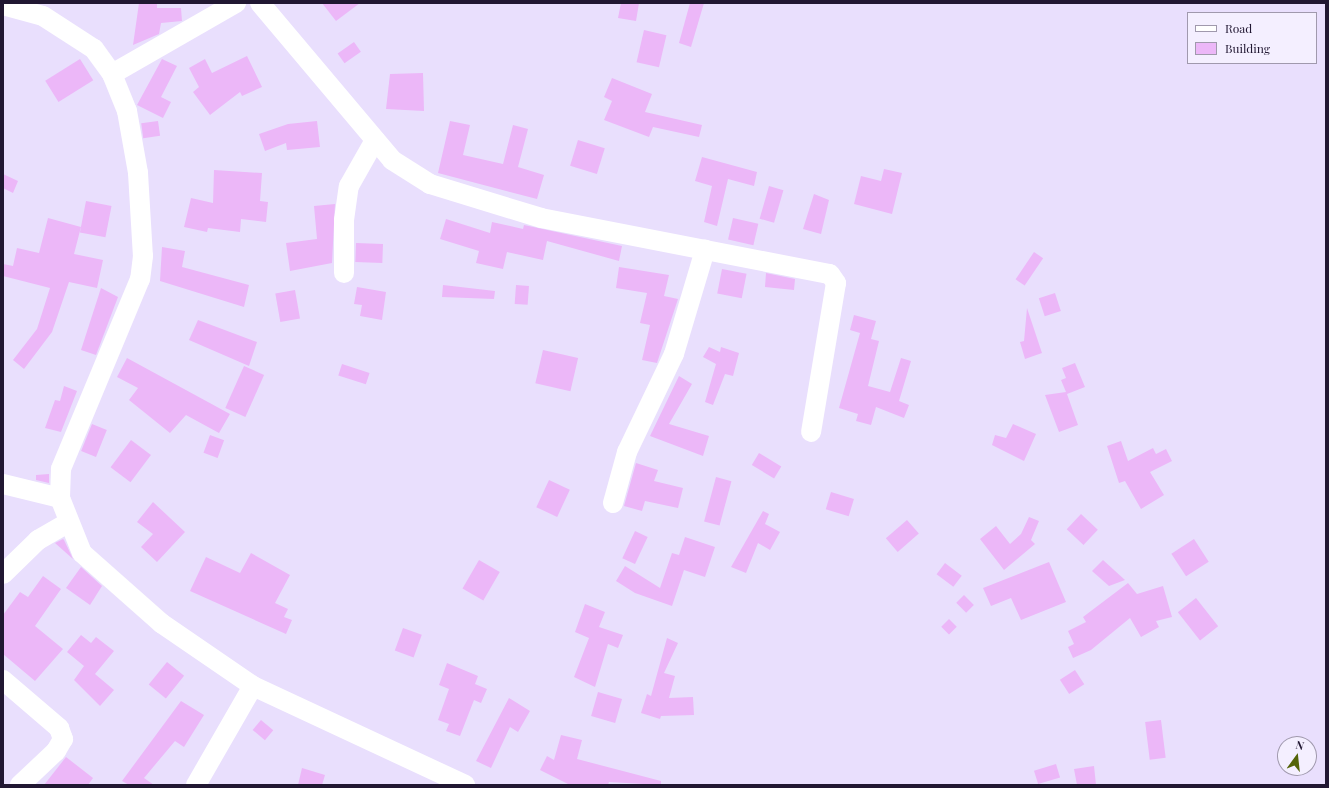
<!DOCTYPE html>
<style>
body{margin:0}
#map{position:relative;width:1329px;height:788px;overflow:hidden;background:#e9dffd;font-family:"Playfair Display",serif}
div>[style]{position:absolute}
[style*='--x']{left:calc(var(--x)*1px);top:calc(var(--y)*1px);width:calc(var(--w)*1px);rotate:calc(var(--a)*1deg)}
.building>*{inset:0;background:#ecb7f8;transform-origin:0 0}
.minor>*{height:20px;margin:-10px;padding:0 10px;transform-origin:10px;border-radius:10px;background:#fff}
span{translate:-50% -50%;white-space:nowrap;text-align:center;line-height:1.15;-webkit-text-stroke:4px #f4efff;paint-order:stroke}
.frame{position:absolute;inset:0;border:4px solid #211732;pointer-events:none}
.legend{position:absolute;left:1187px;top:12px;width:130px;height:52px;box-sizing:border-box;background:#f4efff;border:1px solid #a099ad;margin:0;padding:5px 7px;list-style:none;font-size:12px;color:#211732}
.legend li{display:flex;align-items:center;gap:8px;height:20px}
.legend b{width:20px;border:1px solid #a099ad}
.north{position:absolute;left:1277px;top:736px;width:40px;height:40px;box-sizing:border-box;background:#f4efff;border:1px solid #a099ad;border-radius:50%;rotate:15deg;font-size:11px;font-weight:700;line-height:16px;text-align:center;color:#211732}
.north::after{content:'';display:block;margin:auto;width:14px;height:18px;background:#546409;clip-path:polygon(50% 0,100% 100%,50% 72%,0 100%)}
</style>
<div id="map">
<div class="building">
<i style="clip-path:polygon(139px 3px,157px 3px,157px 8px,181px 8px,182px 21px,161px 23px,159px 34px,133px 45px)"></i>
<i style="clip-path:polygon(322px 3px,360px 3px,336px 21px)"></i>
<i style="clip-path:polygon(621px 3px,639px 3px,636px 21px,618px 18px)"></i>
<i style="clip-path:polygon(690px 3px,704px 3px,691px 47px,679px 43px)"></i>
<i style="left:644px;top:30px;width:23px;height:33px;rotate:13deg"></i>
<i style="left:354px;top:42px;width:12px;height:20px;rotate:55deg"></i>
<i style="clip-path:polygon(247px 56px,262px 87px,242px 96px,240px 92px,210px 115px,193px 92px,199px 87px,189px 68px,205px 59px,212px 73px)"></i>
<i style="left:80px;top:59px;width:25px;height:41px;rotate:58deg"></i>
<i style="clip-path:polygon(162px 59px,177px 66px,161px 97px,171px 102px,163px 118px,137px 105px)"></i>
<i style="clip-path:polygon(423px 73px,424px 111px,386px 109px,390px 74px)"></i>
<i style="clip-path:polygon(612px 78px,652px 94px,645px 112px,702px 125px,699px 137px,653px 127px,649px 137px,604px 120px,612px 101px,604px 97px)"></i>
<i style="left:158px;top:121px;width:15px;height:17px;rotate:82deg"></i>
<i style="clip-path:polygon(317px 121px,320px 147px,287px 150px,286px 143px,265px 151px,259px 134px,288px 124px)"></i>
<i style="clip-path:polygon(450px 121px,470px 125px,463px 155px,503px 164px,513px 125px,528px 129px,518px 167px,544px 175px,537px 199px,438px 173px)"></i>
<i style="left:578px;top:140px;width:28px;height:27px;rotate:17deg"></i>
<i style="clip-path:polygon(702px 157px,757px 172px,754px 186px,728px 179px,717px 226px,704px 222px,712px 186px,695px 181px)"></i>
<i style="clip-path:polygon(884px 169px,902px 173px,892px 214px,854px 204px,861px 176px,881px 181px)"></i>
<i style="clip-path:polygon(214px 170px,262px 173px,260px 201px,268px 202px,266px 222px,241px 219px,240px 232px,208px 228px,207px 232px,184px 227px,191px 198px,213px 203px)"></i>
<i style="clip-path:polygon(3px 174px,18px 181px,13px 193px,3px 188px)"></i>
<i style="left:769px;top:186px;width:15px;height:34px;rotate:16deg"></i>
<i style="clip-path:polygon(814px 194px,829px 200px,821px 234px,803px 229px)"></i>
<i style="left:86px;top:201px;width:26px;height:32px;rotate:11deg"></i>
<i style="clip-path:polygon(335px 204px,332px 263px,290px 271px,286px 243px,317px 239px,314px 206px)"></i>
<i style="clip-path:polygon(48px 218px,81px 227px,74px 254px,103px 260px,97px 288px,69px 282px,52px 332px,24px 369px,13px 360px,37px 329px,50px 288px,3px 276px,3px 264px,13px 266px,17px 248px,39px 253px)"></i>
<i style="left:733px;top:218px;width:26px;height:22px;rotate:13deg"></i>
<i style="clip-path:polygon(446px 219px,490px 233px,492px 222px,523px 229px,524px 225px,622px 246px,619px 261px,547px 241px,543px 260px,507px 252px,503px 269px,476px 263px,479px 251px,440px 239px)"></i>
<i style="left:356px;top:243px;width:27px;height:19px;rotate:2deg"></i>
<i style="clip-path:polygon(162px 247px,185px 251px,182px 267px,249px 285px,244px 307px,160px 281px)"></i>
<i style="left:1034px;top:252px;width:11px;height:33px;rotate:34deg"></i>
<i style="clip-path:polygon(619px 267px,669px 275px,664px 296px,678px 299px,657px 363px,642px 360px,650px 325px,640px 323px,647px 293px,616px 288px)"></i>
<i style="left:722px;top:269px;width:25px;height:25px;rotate:11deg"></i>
<i style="clip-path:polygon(766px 273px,795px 279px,794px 290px,765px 287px)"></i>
<i style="clip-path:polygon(443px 285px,495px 291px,494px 299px,442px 297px)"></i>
<i style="left:516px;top:285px;width:13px;height:19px;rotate:4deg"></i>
<i style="clip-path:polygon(357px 287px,386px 292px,382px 320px,360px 316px,362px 305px,354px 304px)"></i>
<i style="clip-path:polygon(101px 288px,118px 297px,96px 355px,81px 350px)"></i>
<i style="left:295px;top:290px;width:29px;height:20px;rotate:80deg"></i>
<i style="left:1055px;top:293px;width:19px;height:17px;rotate:72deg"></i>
<i style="clip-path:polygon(1027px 308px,1042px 353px,1025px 359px,1020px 342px,1024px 341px)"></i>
<i style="clip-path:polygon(854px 315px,876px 321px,871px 339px,879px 341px,868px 386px,890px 392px,901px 358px,911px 361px,899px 401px,909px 405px,904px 418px,876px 407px,871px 425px,856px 421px,858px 414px,839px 408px,860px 333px,850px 330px)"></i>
<i style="clip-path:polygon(198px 320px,257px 342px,249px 366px,189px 340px)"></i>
<i style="clip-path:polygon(709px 347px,720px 352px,721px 347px,739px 353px,733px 376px,725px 374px,713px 405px,705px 402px,716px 364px,703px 357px)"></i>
<i style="left:543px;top:350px;width:36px;height:34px;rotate:13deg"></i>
<i style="clip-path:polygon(127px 358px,230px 414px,219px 433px,186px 415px,170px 433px,129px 400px,138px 388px,117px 377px)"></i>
<i style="clip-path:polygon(1075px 363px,1085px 387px,1067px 394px,1078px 425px,1059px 432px,1045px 395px,1066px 392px,1061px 380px,1066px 378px,1062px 368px)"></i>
<i style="left:342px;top:364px;width:29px;height:12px;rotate:18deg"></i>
<i style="left:244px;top:366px;width:22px;height:46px;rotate:24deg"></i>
<i style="clip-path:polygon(679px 376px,692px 384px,669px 424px,709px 436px,703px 456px,650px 436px)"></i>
<i style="clip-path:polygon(64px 386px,77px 391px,61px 432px,45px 428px,55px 400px,60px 401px)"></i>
<i style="left:92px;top:424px;width:16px;height:29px;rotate:22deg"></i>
<i style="clip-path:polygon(1013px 424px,1036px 434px,1024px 461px,992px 445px,995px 435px,1006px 438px)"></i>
<i style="left:210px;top:435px;width:15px;height:19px;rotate:20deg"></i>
<i style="left:131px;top:440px;width:25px;height:34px;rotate:37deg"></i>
<i style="clip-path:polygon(1121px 441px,1128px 461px,1153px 448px,1156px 454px,1166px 449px,1172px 461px,1150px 472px,1164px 495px,1141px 509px,1125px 481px,1119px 483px,1107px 446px)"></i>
<i style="left:759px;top:453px;width:26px;height:14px;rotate:31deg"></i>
<i style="clip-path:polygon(636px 463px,658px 470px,654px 481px,683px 488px,678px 508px,645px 501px,642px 511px,624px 506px)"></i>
<i style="clip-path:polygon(49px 474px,49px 483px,36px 480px,36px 475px)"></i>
<i style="left:716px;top:477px;width:16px;height:46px;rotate:15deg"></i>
<i style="left:549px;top:480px;width:23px;height:30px;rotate:25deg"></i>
<i style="left:831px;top:492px;width:24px;height:18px;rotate:17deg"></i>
<i style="clip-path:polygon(153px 502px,185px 532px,157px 562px,141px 547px,153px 534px,137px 522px)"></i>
<i style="clip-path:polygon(763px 511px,769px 514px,765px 524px,780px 532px,770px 550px,758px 543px,746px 573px,731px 567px)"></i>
<i style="left:1081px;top:514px;width:23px;height:21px;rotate:43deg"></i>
<i style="clip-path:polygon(1029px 517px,1039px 521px,1031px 540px,1035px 544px,1004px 570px,980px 539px,996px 526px,1010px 544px,1021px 534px)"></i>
<i style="left:907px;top:520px;width:18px;height:28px;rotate:49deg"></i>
<i style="left:635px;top:531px;width:14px;height:30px;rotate:25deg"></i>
<i style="clip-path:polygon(685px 537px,715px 547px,705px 577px,684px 570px,672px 606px,635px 593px,616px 581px,625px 566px,660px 588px,672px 553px,679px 555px)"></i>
<i style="clip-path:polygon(63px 539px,64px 540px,73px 559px,55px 543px)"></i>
<i style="left:1194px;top:539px;width:27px;height:27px;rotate:57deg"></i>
<i style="clip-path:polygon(251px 553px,290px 575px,275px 603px,288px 609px,284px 617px,292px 620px,286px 634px,190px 591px,206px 557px,240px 573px)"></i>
<i style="left:479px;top:560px;width:24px;height:33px;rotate:30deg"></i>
<i style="clip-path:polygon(1103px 560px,1125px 580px,1109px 586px,1092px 571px)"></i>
<i style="clip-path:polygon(1049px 562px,1066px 602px,1021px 620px,1011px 598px,991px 606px,983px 588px)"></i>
<i style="left:945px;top:563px;width:21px;height:14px;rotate:37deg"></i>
<i style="clip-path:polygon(81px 567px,102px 586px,90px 605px,66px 588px)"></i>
<i style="clip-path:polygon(43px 576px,61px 589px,35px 626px,63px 649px,35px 681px,3px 654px,3px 615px,20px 592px,28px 597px)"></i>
<i style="clip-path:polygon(1128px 583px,1137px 594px,1163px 586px,1172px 617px,1156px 621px,1159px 627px,1141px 637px,1130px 618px,1091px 650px,1073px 658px,1068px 647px,1074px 644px,1068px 631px,1086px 622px,1083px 617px)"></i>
<i style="left:964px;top:595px;width:14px;height:11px;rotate:45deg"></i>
<i style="left:1196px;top:598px;width:36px;height:23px;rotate:52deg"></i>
<i style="clip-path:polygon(585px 604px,605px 612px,599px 627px,623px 635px,618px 648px,608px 644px,595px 687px,574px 677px,589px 638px,575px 632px)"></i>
<i style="left:949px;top:619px;width:11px;height:11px;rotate:45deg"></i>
<i style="left:403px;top:628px;width:20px;height:24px;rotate:20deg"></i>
<i style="clip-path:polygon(81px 635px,91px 643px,96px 637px,114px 651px,95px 674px,114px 690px,100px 706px,74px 680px,84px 666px,67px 652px)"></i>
<i style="clip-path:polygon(667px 638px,678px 643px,664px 673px,675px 676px,669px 698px,693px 697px,694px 715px,661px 716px,660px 719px,641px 713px,647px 694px,651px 696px)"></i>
<i style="left:167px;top:662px;width:22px;height:29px;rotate:39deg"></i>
<i style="clip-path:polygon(447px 663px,478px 676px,475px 684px,487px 689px,481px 703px,474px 700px,460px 736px,446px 731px,449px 724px,438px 720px,449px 689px,439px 685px)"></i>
<i style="left:1075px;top:670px;width:17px;height:18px;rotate:57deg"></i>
<i style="left:598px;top:692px;width:25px;height:25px;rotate:16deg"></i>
<i style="clip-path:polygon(509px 698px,530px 711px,518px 732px,510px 727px,491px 768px,476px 761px)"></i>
<i style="clip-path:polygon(181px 701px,204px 715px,184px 747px,175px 741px,144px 778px,154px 785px,129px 785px,122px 781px)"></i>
<i style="left:261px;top:720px;width:16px;height:13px;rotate:40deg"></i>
<i style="left:1161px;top:720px;width:38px;height:16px;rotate:83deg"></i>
<i style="clip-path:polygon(561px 735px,582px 740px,577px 759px,661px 781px,661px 785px,609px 782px,608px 785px,570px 785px,540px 770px,547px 756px,554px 760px)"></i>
<i style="clip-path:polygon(66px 757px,93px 778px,88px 785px,44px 785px)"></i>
<i style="left:1056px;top:764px;width:14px;height:23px;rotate:73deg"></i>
<i style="clip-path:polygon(1094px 766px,1096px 785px,1077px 785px,1074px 769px)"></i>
<i style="clip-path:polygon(302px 768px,325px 775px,322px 785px,298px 785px)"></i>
</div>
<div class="minor">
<i style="--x:260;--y:3;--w:205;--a:49.9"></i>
<i style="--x:392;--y:160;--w:45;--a:32.3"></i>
<i style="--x:430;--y:184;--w:116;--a:17"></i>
<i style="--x:541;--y:218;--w:294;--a:11"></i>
<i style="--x:830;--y:274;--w:11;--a:56"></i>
<i style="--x:836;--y:283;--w:151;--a:99.5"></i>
<i style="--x:3;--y:5;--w:41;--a:15.4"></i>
<i style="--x:43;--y:16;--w:61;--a:32.9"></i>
<i style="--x:94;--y:49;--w:31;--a:54"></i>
<i style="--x:112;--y:74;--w:40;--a:68"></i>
<i style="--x:127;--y:111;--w:63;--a:79.9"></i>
<i style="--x:138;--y:173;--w:83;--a:86.6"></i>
<i style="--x:143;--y:256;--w:23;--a:97"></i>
<i style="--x:140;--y:279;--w:206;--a:112.6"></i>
<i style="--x:61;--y:469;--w:29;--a:92"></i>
<i style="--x:60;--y:498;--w:59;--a:68.2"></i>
<i style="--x:82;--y:553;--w:106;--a:41.5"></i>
<i style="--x:161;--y:623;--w:112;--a:34.4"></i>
<i style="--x:253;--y:686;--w:234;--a:25"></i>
<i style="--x:112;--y:74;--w:143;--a:-29.8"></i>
<i style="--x:344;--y:273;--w:53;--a:-90"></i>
<i style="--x:344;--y:220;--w:34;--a:-82"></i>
<i style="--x:349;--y:186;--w:53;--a:-60.5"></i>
<i style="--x:3;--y:484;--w:59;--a:13.8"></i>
<i style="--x:613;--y:503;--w:53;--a:-74.6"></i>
<i style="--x:627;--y:452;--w:109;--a:-64.4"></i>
<i style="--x:674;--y:354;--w:109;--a:-73.4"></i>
<i style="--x:3;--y:574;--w:49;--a:-44.2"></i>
<i style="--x:38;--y:540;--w:34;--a:-30"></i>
<i style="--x:3;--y:680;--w:74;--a:40.6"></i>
<i style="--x:59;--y:728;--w:12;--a:70"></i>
<i style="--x:63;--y:739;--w:14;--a:120"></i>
<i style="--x:56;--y:751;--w:50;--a:136.6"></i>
<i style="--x:196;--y:785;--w:114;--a:-60.1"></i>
</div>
<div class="frame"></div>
<ul class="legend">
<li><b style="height:5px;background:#fff"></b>Road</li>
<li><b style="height:11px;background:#ecb7f8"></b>Building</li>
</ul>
<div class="north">N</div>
</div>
